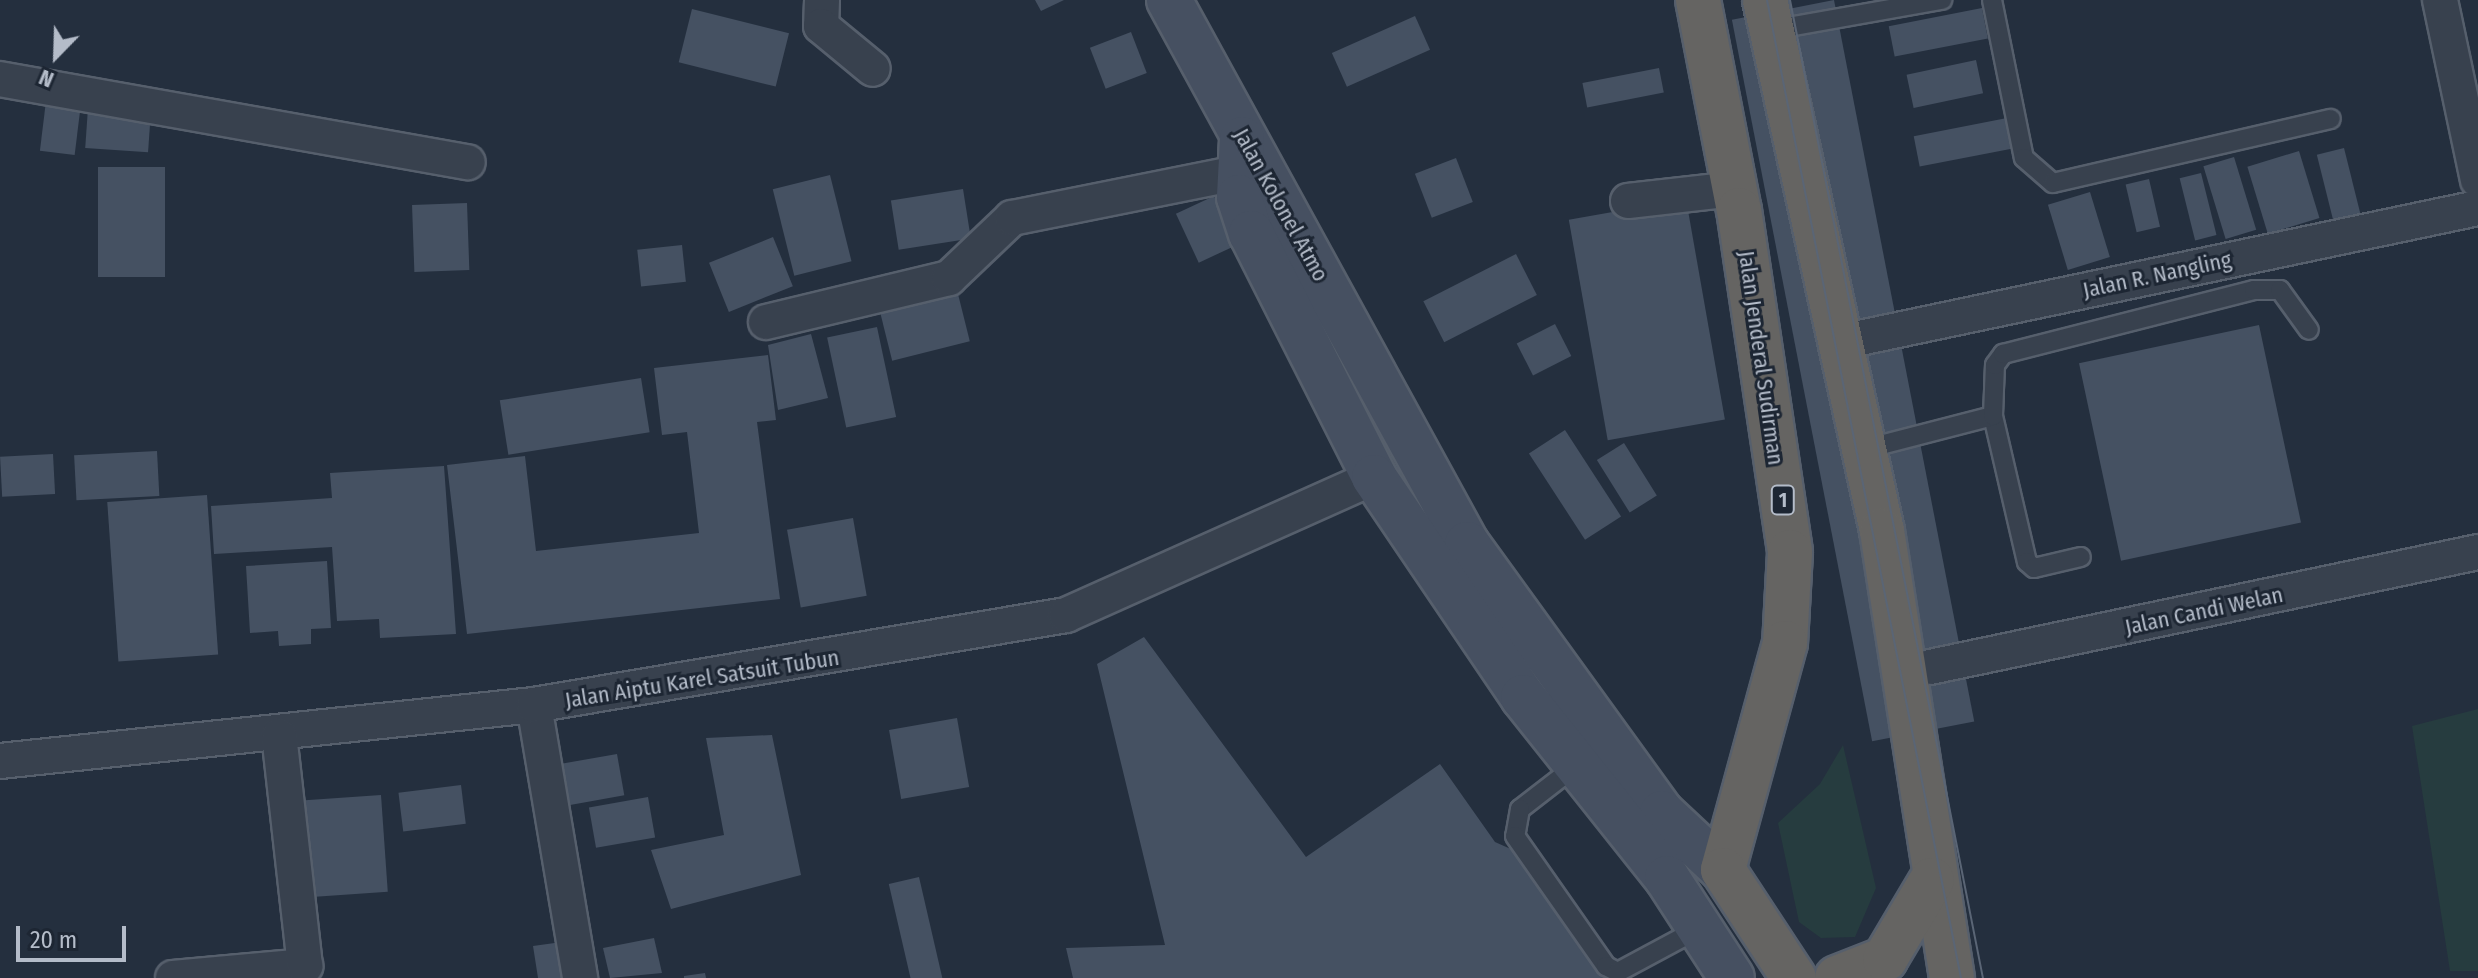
<!DOCTYPE html>
<style>
body{margin:0}
#map{position:relative;width:2478px;height:978px;overflow:hidden;background:#242f3e;font-family:"Fira Sans Condensed",sans-serif}
div>[style]{position:absolute}
[style*='--x']{left:calc(var(--x)*1px);top:calc(var(--y)*1px);width:calc(var(--w)*1px);rotate:calc(var(--a)*1deg)}
.green>*{inset:0;background:#263c3f}
.building>*{inset:0;background:#455162;transform-origin:0 0}
.roads{filter:drop-shadow(2px 0 #565f6c) drop-shadow(-2px 0 #565f6c) drop-shadow(0 2px #565f6c) drop-shadow(0 -2px #565f6c)}
.service>*{height:18px;margin:-9px;padding:0 9px;transform-origin:9px;border-radius:9px;background:#38414e}
.minor>*{height:34px;margin:-17px;padding:0 17px;transform-origin:17px;border-radius:17px;background:#38414e}
.secondary>*{height:44px;margin:-22px;padding:0 22px;transform-origin:22px;border-radius:22px;background:#465061}
.trunk>*{height:44px;margin:-22px;padding:0 22px;transform-origin:22px;border-radius:22px;background:#656462}
.tram>*{height:2px;margin:-1px;padding:0 1px;transform-origin:1px;border-radius:1px;background:#5a6575}
span{translate:-50% -50%;white-space:nowrap;text-align:center;line-height:1.15;-webkit-text-stroke:6px #1d2633;paint-order:stroke}
.shield-label span{padding:2px 6px;background:#1d2633;border:2px solid;border-radius:6px;-webkit-text-stroke-width:0}
.shield-label{font-size:20px;color:#b4bcc9;font-weight:700}
.street-label{font-size:22px;color:#b4bcc9}
.north{position:absolute;left:16px;top:16px;width:80px;height:80px;-webkit-text-stroke:6px #1d2633;paint-order:stroke;rotate:203deg;font-size:22px;font-weight:700;line-height:32px;text-align:center;color:#b4bcc9}
.north::after{content:'';display:block;margin:auto;width:28px;height:36px;background:#b4bcc9;clip-path:polygon(50% 0,100% 100%,50% 72%,0 100%)}
.scale{position:absolute;left:16px;top:926px;width:110px;height:36px;box-sizing:border-box;border:4px solid #b4bcc9;border-top:0;padding-left:10px;font-size:24px;line-height:28px;white-space:nowrap;color:#b4bcc9;-webkit-text-stroke:6px #1d2633;paint-order:stroke}
</style>
<div id="map">
<div class="green">
<i style="clip-path:polygon(2478px 709px,2478px 971px,2450px 971px,2412px 726px)"></i>
<i style="clip-path:polygon(1843px 745px,1876px 888px,1855px 937px,1821px 938px,1799px 922px,1778px 823px,1820px 784px)"></i>
</div>
<div class="building">
<i style="clip-path:polygon(1035px 0,1064px 0,1041px 11px)"></i>
<i style="left:1834px;top:0;width:735px;height:104px;rotate:79deg"></i>
<i style="left:1982px;top:8px;width:31px;height:95px;rotate:79deg"></i>
<i style="left:692px;top:9px;width:100px;height:55px;rotate:14deg"></i>
<i style="left:1415px;top:16px;width:37px;height:91px;rotate:66deg"></i>
<i style="left:1131px;top:32px;width:44px;height:44px;rotate:69deg"></i>
<i style="left:1976px;top:60px;width:34px;height:71px;rotate:78deg"></i>
<i style="left:1659px;top:68px;width:25px;height:78px;rotate:79deg"></i>
<i style="left:46px;top:101px;width:35px;height:50px;rotate:7deg"></i>
<i style="left:88px;top:108px;width:63px;height:40px;rotate:4deg"></i>
<i style="left:2007px;top:118px;width:31px;height:95px;rotate:79deg"></i>
<i style="left:2344px;top:148px;width:68px;height:28px;rotate:76deg"></i>
<i style="left:2299px;top:151px;width:70px;height:54px;rotate:73deg"></i>
<i style="left:2234px;top:157px;width:76px;height:32px;rotate:73deg"></i>
<i style="left:1456px;top:158px;width:47px;height:44px;rotate:69deg"></i>
<i style="left:98px;top:167px;width:67px;height:110px"></i>
<i style="left:2201px;top:173px;width:64px;height:22px;rotate:76deg"></i>
<i style="left:830px;top:175px;width:89px;height:59px;rotate:76deg"></i>
<i style="left:2149px;top:179px;width:49px;height:24px;rotate:77deg"></i>
<i style="left:963px;top:189px;width:50px;height:73px;rotate:81deg"></i>
<i style="left:2090px;top:192px;width:68px;height:44px;rotate:73deg"></i>
<i style="left:1214px;top:196px;width:54px;height:42px;rotate:65deg"></i>
<i style="left:1686px;top:199px;width:224px;height:119px;rotate:80deg"></i>
<i style="left:467px;top:203px;width:67px;height:55px;rotate:88deg"></i>
<i style="left:773px;top:237px;width:53px;height:69px;rotate:68deg"></i>
<i style="left:682px;top:245px;width:37px;height:45px;rotate:84deg"></i>
<i style="left:1516px;top:254px;width:46px;height:104px;rotate:63deg"></i>
<i style="left:956px;top:286px;width:57px;height:80px;rotate:76deg"></i>
<i style="left:1555px;top:324px;width:36px;height:43px;rotate:63deg"></i>
<i style="left:2259px;top:325px;width:202px;height:184px;rotate:78deg"></i>
<i style="left:877px;top:327px;width:92px;height:51px;rotate:78deg"></i>
<i style="clip-path:polygon(811px 334px,828px 398px,778px 410px,768px 345px)"></i>
<i style="clip-path:polygon(768px 355px,776px 420px,757px 422px,780px 599px,467px 634px,447px 465px,525px 456px,536px 551px,699px 533px,687px 432px,662px 435px,654px 368px)"></i>
<i style="left:641px;top:378px;width:55px;height:143px;rotate:81deg"></i>
<i style="left:1565px;top:430px;width:103px;height:43px;rotate:57deg"></i>
<i style="left:1624px;top:443px;width:62px;height:32px;rotate:58deg"></i>
<i style="left:157px;top:451px;width:45px;height:83px;rotate:87deg"></i>
<i style="left:53px;top:454px;width:40px;height:53px;rotate:87deg"></i>
<i style="clip-path:polygon(444px 466px,456px 634px,380px 638px,379px 619px,337px 621px,332px 547px,214px 554px,211px 506px,332px 498px,330px 473px)"></i>
<i style="left:207px;top:495px;width:160px;height:100px;rotate:86deg"></i>
<i style="left:853px;top:518px;width:79px;height:67px;rotate:80deg"></i>
<i style="clip-path:polygon(327px 561px,331px 628px,311px 629px,311px 644px,279px 646px,278px 631px,250px 633px,246px 566px)"></i>
<i style="clip-path:polygon(1144px 637px,1306px 857px,1440px 764px,1495px 842px,1522px 854px,1609px 978px,1073px 978px,1066px 948px,1165px 945px,1097px 664px)"></i>
<i style="left:957px;top:718px;width:70px;height:69px;rotate:80deg"></i>
<i style="clip-path:polygon(772px 735px,801px 875px,671px 909px,651px 850px,724px 835px,706px 738px)"></i>
<i style="left:617px;top:754px;width:42px;height:55px;rotate:80deg"></i>
<i style="left:461px;top:785px;width:39px;height:63px;rotate:83deg"></i>
<i style="left:381px;top:795px;width:97px;height:76px;rotate:86deg"></i>
<i style="left:648px;top:797px;width:41px;height:60px;rotate:80deg"></i>
<i style="left:919px;top:877px;width:104px;height:31px;rotate:77deg"></i>
<i style="clip-path:polygon(654px 938px,662px 973px,610px 978px,603px 948px)"></i>
<i style="clip-path:polygon(569px 941px,575px 978px,538px 978px,533px 946px)"></i>
<i style="clip-path:polygon(705px 973px,706px 978px,684px 978px,684px 976px)"></i>
</div>
<div class="roads">
<div class="service">
<i style="--x:1992;--y:0;--w:161;--a:78.6"></i>
<i style="--x:2024;--y:158;--w:38;--a:41"></i>
<i style="--x:2053;--y:183;--w:285;--a:-13"></i>
<i style="--x:1771;--y:30;--w:174;--a:-10"></i>
<i style="--x:1993;--y:416;--w:150;--a:76.9"></i>
<i style="--x:2027;--y:562;--w:9;--a:41"></i>
<i style="--x:2034;--y:568;--w:48;--a:-13.2"></i>
<i style="--x:1865;--y:449;--w:132;--a:-14.5"></i>
<i style="--x:1993;--y:416;--w:51;--a:-87.8"></i>
<i style="--x:1995;--y:365;--w:14;--a:-54"></i>
<i style="--x:2003;--y:354;--w:259;--a:-14.3"></i>
<i style="--x:2254;--y:290;--w:26;--a:0"></i>
<i style="--x:2280;--y:290;--w:49;--a:54.1"></i>
<i style="--x:1577;--y:765;--w:72;--a:142.3"></i>
<i style="--x:1520;--y:809;--w:27;--a:100"></i>
<i style="--x:1515;--y:836;--w:159;--a:55"></i>
<i style="--x:1606;--y:966;--w:13;--a:27"></i>
<i style="--x:1618;--y:972;--w:93;--a:-28.2"></i>
</div>
<div class="minor">
<i style="--x:822;--y:0;--w:26;--a:92"></i>
<i style="--x:821;--y:26;--w:67;--a:39.6"></i>
<i style="--x:2440;--y:0;--w:184;--a:78.1"></i>
<i style="--x:0;--y:79;--w:475;--a:10.1"></i>
<i style="--x:1628;--y:201;--w:108;--a:-6.4"></i>
<i style="--x:766;--y:322;--w:188;--a:-13.5"></i>
<i style="--x:949;--y:278;--w:87;--a:-43.6"></i>
<i style="--x:1012;--y:218;--w:255;--a:-11.3"></i>
<i style="--x:1836;--y:343;--w:656;--a:-11.88"></i>
<i style="--x:1930;--y:667;--w:560;--a:-11.85"></i>
<i style="--x:534;--y:705;--w:277;--a:80.4"></i>
<i style="--x:0;--y:761;--w:537;--a:-5.99"></i>
<i style="--x:534;--y:705;--w:540;--a:-9.6"></i>
<i style="--x:1066;--y:615;--w:338;--a:-24.1"></i>
<i style="--x:173;--y:978;--w:133;--a:-5.2"></i>
<i style="--x:305;--y:966;--w:232;--a:-96.4"></i>
</div>
<div class="secondary">
<i style="--x:1169;--y:0;--w:620;--a:61.29"></i>
<i style="--x:1467;--y:544;--w:332;--a:54.1"></i>
<i style="--x:1662;--y:813;--w:83;--a:43.1"></i>
<i style="--x:1242;--y:139;--w:58;--a:93"></i>
<i style="--x:1239;--y:197;--w:38;--a:72"></i>
<i style="--x:1251;--y:233;--w:273;--a:63.2"></i>
<i style="--x:1374;--y:477;--w:266;--a:55.9"></i>
<i style="--x:1523;--y:697;--w:231;--a:51.5"></i>
<i style="--x:1667;--y:878;--w:119;--a:57"></i>
</div>
<div class="trunk">
<i style="--x:1698;--y:0;--w:214;--a:79"></i>
<i style="--x:1739;--y:210;--w:346;--a:81.5"></i>
<i style="--x:1790;--y:552;--w:91;--a:93.1"></i>
<i style="--x:1785;--y:643;--w:235;--a:105.3"></i>
<i style="--x:1723;--y:870;--w:129;--a:56.7"></i>
<i style="--x:1765;--y:0;--w:544;--a:77.57"></i>
<i style="--x:1882;--y:531;--w:452;--a:81.1"></i>
<i style="--x:1837;--y:978;--w:52;--a:-21.6"></i>
<i style="--x:1885;--y:959;--w:92;--a:-59.3"></i>
</div>
</div>
<div class="tram">
<i style="--x:1767;--y:0;--w:997;--a:78.78"></i>
<i style="--x:1790;--y:0;--w:997;--a:78.84"></i>
</div>
<div class="shield-label">
<span style="left:1783px;top:500px">1</span>
</div>
<div class="street-label">
<span style="left:1281px;top:205px;rotate:61deg">Jalan Kolonel Atmo</span>
<span style="left:2157px;top:275px;rotate:-12deg">Jalan R. Nangling</span>
<span style="left:1761px;top:358px;rotate:82deg">Jalan Jenderal Sudirman</span>
<span style="left:2204px;top:611px;rotate:-12deg">Jalan Candi Welan</span>
<span style="left:702px;top:679px;rotate:-9deg">Jalan Aiptu Karel Satsuit Tubun</span>
</div>
<div class="north">N</div>
<div class="scale">20 m</div>
</div>
